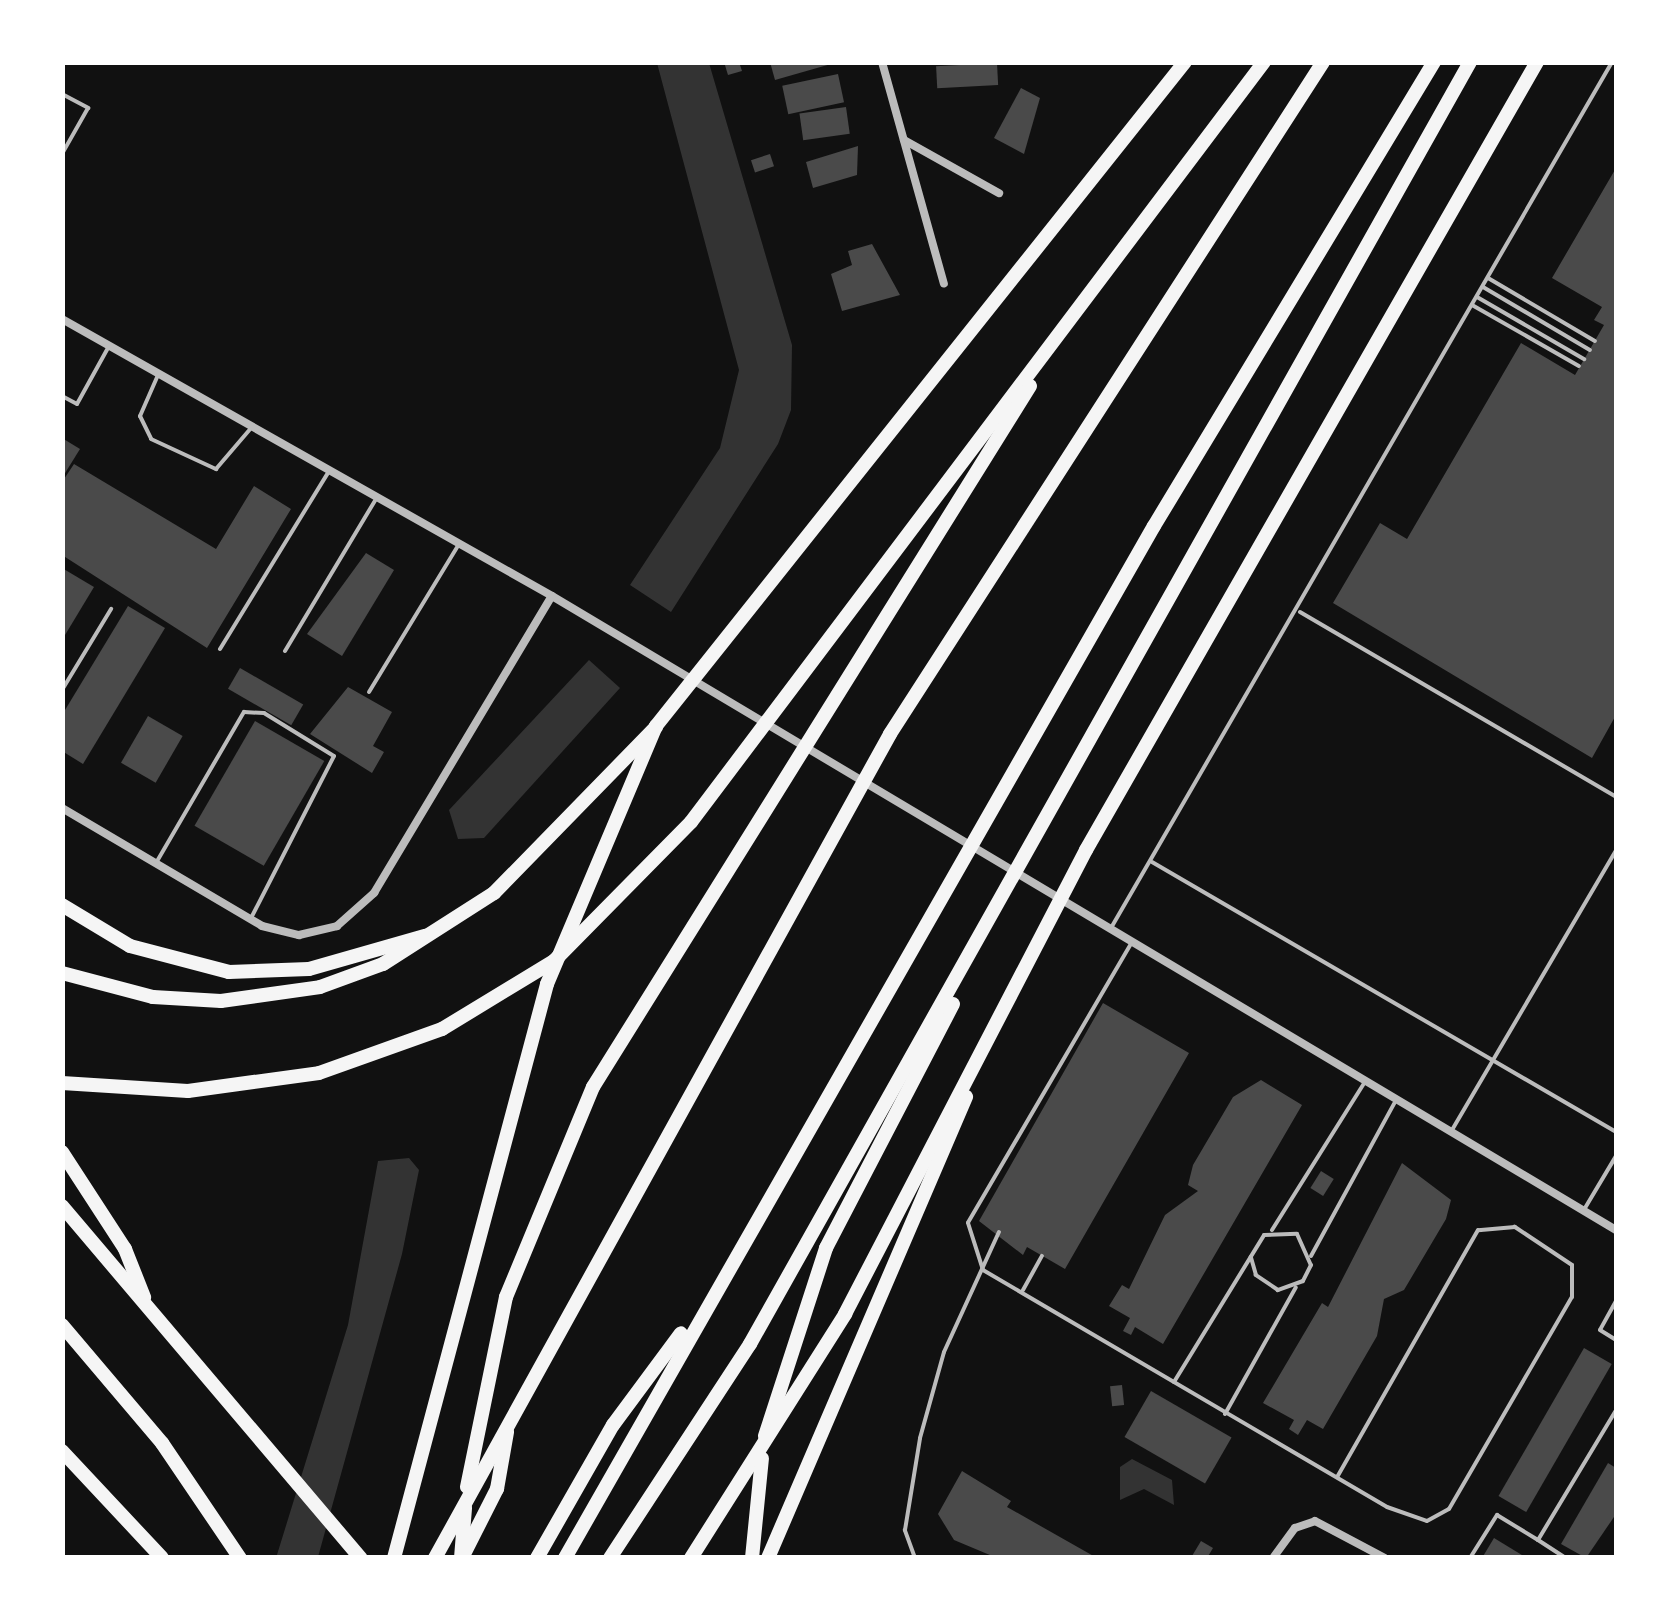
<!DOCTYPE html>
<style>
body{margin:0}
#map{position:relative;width:1679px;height:1620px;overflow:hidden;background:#111;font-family:"Golos Text",sans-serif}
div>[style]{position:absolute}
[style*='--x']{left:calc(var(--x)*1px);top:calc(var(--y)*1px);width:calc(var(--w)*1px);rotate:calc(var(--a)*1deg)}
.water>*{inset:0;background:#333}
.building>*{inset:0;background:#4a4a4a;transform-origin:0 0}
.service>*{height:4px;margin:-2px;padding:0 2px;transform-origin:2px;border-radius:2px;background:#bcbcbc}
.minor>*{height:8px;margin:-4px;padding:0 4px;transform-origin:4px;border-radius:4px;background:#bcbcbc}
.motorway>*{height:14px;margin:-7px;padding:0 7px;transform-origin:7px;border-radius:7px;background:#f5f5f5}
span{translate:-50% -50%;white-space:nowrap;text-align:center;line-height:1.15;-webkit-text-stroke:8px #fff;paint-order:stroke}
.frame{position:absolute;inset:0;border:65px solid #fff;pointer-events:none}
</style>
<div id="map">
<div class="water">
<i style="clip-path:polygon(657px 63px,709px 63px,792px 345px,791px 410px,778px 444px,671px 612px,630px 585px,720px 448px,739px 370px)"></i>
<i style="clip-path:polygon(589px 660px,620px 688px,484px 838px,458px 839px,449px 810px)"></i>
<i style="clip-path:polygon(409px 1158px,419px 1170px,402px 1254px,318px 1557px,276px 1558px,348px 1325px,378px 1161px)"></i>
<i style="clip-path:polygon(1132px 1459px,1172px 1480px,1174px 1505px,1144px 1489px,1120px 1500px,1120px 1467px)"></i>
</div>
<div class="building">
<i style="clip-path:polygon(724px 62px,739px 62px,742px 71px,728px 75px)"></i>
<i style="clip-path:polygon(770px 62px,831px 62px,831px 64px,775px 80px)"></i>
<i style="left:997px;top:63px;width:22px;height:61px;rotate:87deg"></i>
<i style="left:838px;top:74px;width:29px;height:57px;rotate:78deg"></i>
<i style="clip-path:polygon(1021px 88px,1040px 98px,1024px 154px,994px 138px)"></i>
<i style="left:846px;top:107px;width:27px;height:47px;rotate:82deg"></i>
<i style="clip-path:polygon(858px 146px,857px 175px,813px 188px,806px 162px)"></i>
<i style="left:770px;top:154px;width:13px;height:20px;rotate:72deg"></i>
<i style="clip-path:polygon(1616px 168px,1616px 715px,1592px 758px,1333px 603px,1380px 523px,1407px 539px,1521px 343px,1575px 375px,1604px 325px,1594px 320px,1602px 307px,1552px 278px)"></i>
<i style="clip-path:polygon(872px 244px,900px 295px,842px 311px,831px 274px,852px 265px,848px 251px)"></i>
<i style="clip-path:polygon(62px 438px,80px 449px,62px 478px)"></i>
<i style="clip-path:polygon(74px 464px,216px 549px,254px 486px,291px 509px,207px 648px,62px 555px,62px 482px)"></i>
<i style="clip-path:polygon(366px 553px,394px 570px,342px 656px,307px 634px)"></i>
<i style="clip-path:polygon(62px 568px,94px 587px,62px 640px)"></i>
<i style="clip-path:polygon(128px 606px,165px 628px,83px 764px,62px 751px,62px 715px)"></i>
<i style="left:240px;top:668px;width:73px;height:24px;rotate:30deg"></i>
<i style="clip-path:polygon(348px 687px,392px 712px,373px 746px,384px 752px,372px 773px,310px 734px)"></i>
<i style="left:148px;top:716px;width:40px;height:54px;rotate:30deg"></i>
<i style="left:255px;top:721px;width:80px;height:121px;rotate:30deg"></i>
<i style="clip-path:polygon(1103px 1003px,1189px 1053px,1065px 1269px,1027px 1247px,1023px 1255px,979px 1221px)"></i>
<i style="clip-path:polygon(1261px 1080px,1302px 1105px,1163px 1344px,1135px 1327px,1131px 1335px,1123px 1331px,1130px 1318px,1109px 1306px,1122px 1285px,1129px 1289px,1165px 1215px,1198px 1191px,1188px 1185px,1193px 1165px,1233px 1097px)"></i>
<i style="clip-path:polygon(1402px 1163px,1451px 1200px,1446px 1219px,1404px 1290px,1384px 1299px,1377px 1336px,1323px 1429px,1307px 1420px,1298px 1435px,1289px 1429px,1294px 1420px,1263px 1403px,1322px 1303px,1328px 1307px)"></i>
<i style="left:1321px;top:1171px;width:15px;height:20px;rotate:32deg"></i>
<i style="left:1584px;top:1348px;width:32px;height:171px;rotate:30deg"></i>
<i style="left:1122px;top:1385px;width:20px;height:12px;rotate:84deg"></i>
<i style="left:1151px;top:1391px;width:93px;height:53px;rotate:30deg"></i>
<i style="clip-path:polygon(1608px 1463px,1616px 1468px,1616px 1514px,1586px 1558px,1561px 1544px)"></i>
<i style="clip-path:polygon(962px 1471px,1011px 1501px,1007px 1507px,1097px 1558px,997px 1558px,954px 1540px,938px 1514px)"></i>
<i style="clip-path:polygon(1494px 1538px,1527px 1558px,1482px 1558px)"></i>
<i style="clip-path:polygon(1201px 1541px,1213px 1548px,1207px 1558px,1192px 1556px)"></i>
</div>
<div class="service">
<i style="--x:62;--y:94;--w:30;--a:28"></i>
<i style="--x:88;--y:108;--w:53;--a:119.5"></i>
<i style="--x:1488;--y:278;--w:124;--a:30.5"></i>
<i style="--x:1483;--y:287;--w:124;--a:30.5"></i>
<i style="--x:1477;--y:297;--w:124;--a:30.1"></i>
<i style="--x:1472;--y:305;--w:123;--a:29.7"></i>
<i style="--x:158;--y:375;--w:45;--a:113.7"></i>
<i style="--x:140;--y:416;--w:25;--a:64"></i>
<i style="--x:151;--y:439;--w:72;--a:24.8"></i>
<i style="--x:216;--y:469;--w:54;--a:-49.5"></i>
<i style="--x:62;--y:396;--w:17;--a:28"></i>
<i style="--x:77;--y:404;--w:66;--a:-61.1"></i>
<i style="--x:1300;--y:612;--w:366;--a:30.3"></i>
<i style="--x:220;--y:649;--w:206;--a:-58.5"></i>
<i style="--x:285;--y:651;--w:179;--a:-59.1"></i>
<i style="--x:62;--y:690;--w:95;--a:-58.8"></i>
<i style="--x:369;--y:692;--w:173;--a:-58.7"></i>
<i style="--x:1152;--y:862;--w:537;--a:30.19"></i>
<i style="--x:156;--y:863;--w:175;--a:-59.8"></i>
<i style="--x:244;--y:712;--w:20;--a:3"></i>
<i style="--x:264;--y:713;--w:82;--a:31.6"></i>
<i style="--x:334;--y:756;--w:182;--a:117.1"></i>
<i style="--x:1111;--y:928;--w:1000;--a:-59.95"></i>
<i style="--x:1132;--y:942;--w:325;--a:120.3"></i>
<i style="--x:968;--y:1223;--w:49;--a:72.3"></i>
<i style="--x:983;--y:1270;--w:468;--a:30.4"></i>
<i style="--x:1387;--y:1507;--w:42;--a:19.3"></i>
<i style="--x:1427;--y:1521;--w:25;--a:-29"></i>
<i style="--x:1449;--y:1509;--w:245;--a:-59.9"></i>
<i style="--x:1572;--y:1297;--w:32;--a:-90"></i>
<i style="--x:1572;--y:1265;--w:69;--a:-146.3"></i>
<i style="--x:1515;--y:1227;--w:37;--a:175"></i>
<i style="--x:1478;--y:1230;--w:284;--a:119.7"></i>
<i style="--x:1452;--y:1130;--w:324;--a:-59.6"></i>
<i style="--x:1585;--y:1208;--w:61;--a:-59.2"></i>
<i style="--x:1272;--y:1230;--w:175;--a:-57.9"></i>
<i style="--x:1311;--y:1256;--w:175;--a:-61.4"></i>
<i style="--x:1023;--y:1290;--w:39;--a:-61"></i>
<i style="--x:1616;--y:1301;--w:33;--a:119"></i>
<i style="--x:1600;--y:1330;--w:19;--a:32"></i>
<i style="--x:1174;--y:1382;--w:172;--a:-58.5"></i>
<i style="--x:1264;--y:1235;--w:33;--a:-2"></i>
<i style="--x:1297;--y:1234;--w:34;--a:66"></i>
<i style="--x:1311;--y:1265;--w:18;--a:117"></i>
<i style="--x:1303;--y:1281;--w:27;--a:160"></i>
<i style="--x:1278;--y:1290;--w:27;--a:-146"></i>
<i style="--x:1256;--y:1275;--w:19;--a:-106"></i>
<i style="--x:1225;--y:1414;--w:145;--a:-60.8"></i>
<i style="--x:1538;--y:1540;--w:33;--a:33"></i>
<i style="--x:915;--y:1558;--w:30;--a:-110"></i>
<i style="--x:905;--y:1530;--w:93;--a:-80.7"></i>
<i style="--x:920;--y:1438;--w:89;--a:-74.4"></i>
<i style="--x:944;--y:1352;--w:132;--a:-65.4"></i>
<i style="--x:1470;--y:1558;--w:51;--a:-57.9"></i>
<i style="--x:1497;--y:1515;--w:48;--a:31.4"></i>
<i style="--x:1538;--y:1540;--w:152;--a:-59"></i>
</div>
<div class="minor">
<i style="--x:882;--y:62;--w:230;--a:74.4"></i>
<i style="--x:904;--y:140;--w:109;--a:29.2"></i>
<i style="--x:62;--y:319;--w:563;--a:29.48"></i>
<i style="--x:552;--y:596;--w:1239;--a:30.79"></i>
<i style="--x:62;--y:808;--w:232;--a:30.5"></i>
<i style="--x:262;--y:926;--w:38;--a:14"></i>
<i style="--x:299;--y:935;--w:39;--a:-13"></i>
<i style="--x:337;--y:926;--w:50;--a:-41.7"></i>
<i style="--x:374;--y:893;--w:346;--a:-59.1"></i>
<i style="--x:1273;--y:1558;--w:37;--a:-54"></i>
<i style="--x:1295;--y:1528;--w:21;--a:-19"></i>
<i style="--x:1315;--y:1521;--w:79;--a:27.9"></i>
</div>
<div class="motorway">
<i style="--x:62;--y:905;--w:79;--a:31.1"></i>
<i style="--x:130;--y:946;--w:102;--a:14.7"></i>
<i style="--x:229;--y:972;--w:80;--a:-2.1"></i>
<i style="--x:309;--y:969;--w:121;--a:-15.9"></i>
<i style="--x:62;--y:973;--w:94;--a:14.8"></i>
<i style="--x:153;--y:997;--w:68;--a:3.4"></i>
<i style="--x:221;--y:1001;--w:100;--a:-8"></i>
<i style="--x:320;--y:987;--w:67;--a:-20.1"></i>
<i style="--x:383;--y:964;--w:132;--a:-32.6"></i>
<i style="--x:494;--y:893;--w:232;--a:-45.7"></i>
<i style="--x:62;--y:1083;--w:126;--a:3.6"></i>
<i style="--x:188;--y:1091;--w:132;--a:-7.8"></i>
<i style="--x:319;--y:1073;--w:131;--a:-19.7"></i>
<i style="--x:442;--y:1029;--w:131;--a:-31.3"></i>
<i style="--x:554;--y:961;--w:195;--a:-45.4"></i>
<i style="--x:691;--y:822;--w:952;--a:-52.99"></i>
<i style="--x:62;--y:1152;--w:116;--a:57"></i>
<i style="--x:125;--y:1249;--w:52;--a:68.4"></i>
<i style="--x:62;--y:1206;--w:462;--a:49.7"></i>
<i style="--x:62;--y:1325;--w:155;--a:49.7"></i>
<i style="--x:162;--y:1443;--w:139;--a:55.9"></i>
<i style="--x:765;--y:1436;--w:198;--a:-72"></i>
<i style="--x:826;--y:1248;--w:275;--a:-62.5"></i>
<i style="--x:62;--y:1451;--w:146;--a:46.9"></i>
<i style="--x:467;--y:1487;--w:194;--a:-78.4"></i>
<i style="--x:506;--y:1297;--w:227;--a:-67.5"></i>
<i style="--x:593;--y:1087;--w:826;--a:-58.06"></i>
<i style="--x:465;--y:1552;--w:71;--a:-63.1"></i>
<i style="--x:497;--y:1489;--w:58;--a:-80"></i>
<i style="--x:394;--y:1558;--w:594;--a:-75.07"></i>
<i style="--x:547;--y:984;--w:280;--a:-67.1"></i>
<i style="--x:656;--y:726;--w:849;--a:-51.46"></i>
<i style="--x:435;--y:1558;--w:941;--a:-61.09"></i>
<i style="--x:890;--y:734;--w:799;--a:-57.2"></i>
<i style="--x:461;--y:1558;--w:50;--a:-85.4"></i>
<i style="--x:537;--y:1558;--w:153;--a:-60.3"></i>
<i style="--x:613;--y:1425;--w:114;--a:-53.5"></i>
<i style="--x:565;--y:1558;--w:1188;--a:-60.29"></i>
<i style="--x:1154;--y:526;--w:542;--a:-58.89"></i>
<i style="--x:610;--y:1558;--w:256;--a:-56.8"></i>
<i style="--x:750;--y:1344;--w:1470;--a:-60.68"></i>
<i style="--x:691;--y:1558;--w:289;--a:-57.7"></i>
<i style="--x:845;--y:1314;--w:523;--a:-62.55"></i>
<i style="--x:1086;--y:850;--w:908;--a:-60.22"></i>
<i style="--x:752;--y:1558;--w:100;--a:-84.3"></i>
<i style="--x:768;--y:1558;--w:502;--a:-66.76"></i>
</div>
<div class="frame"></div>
</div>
